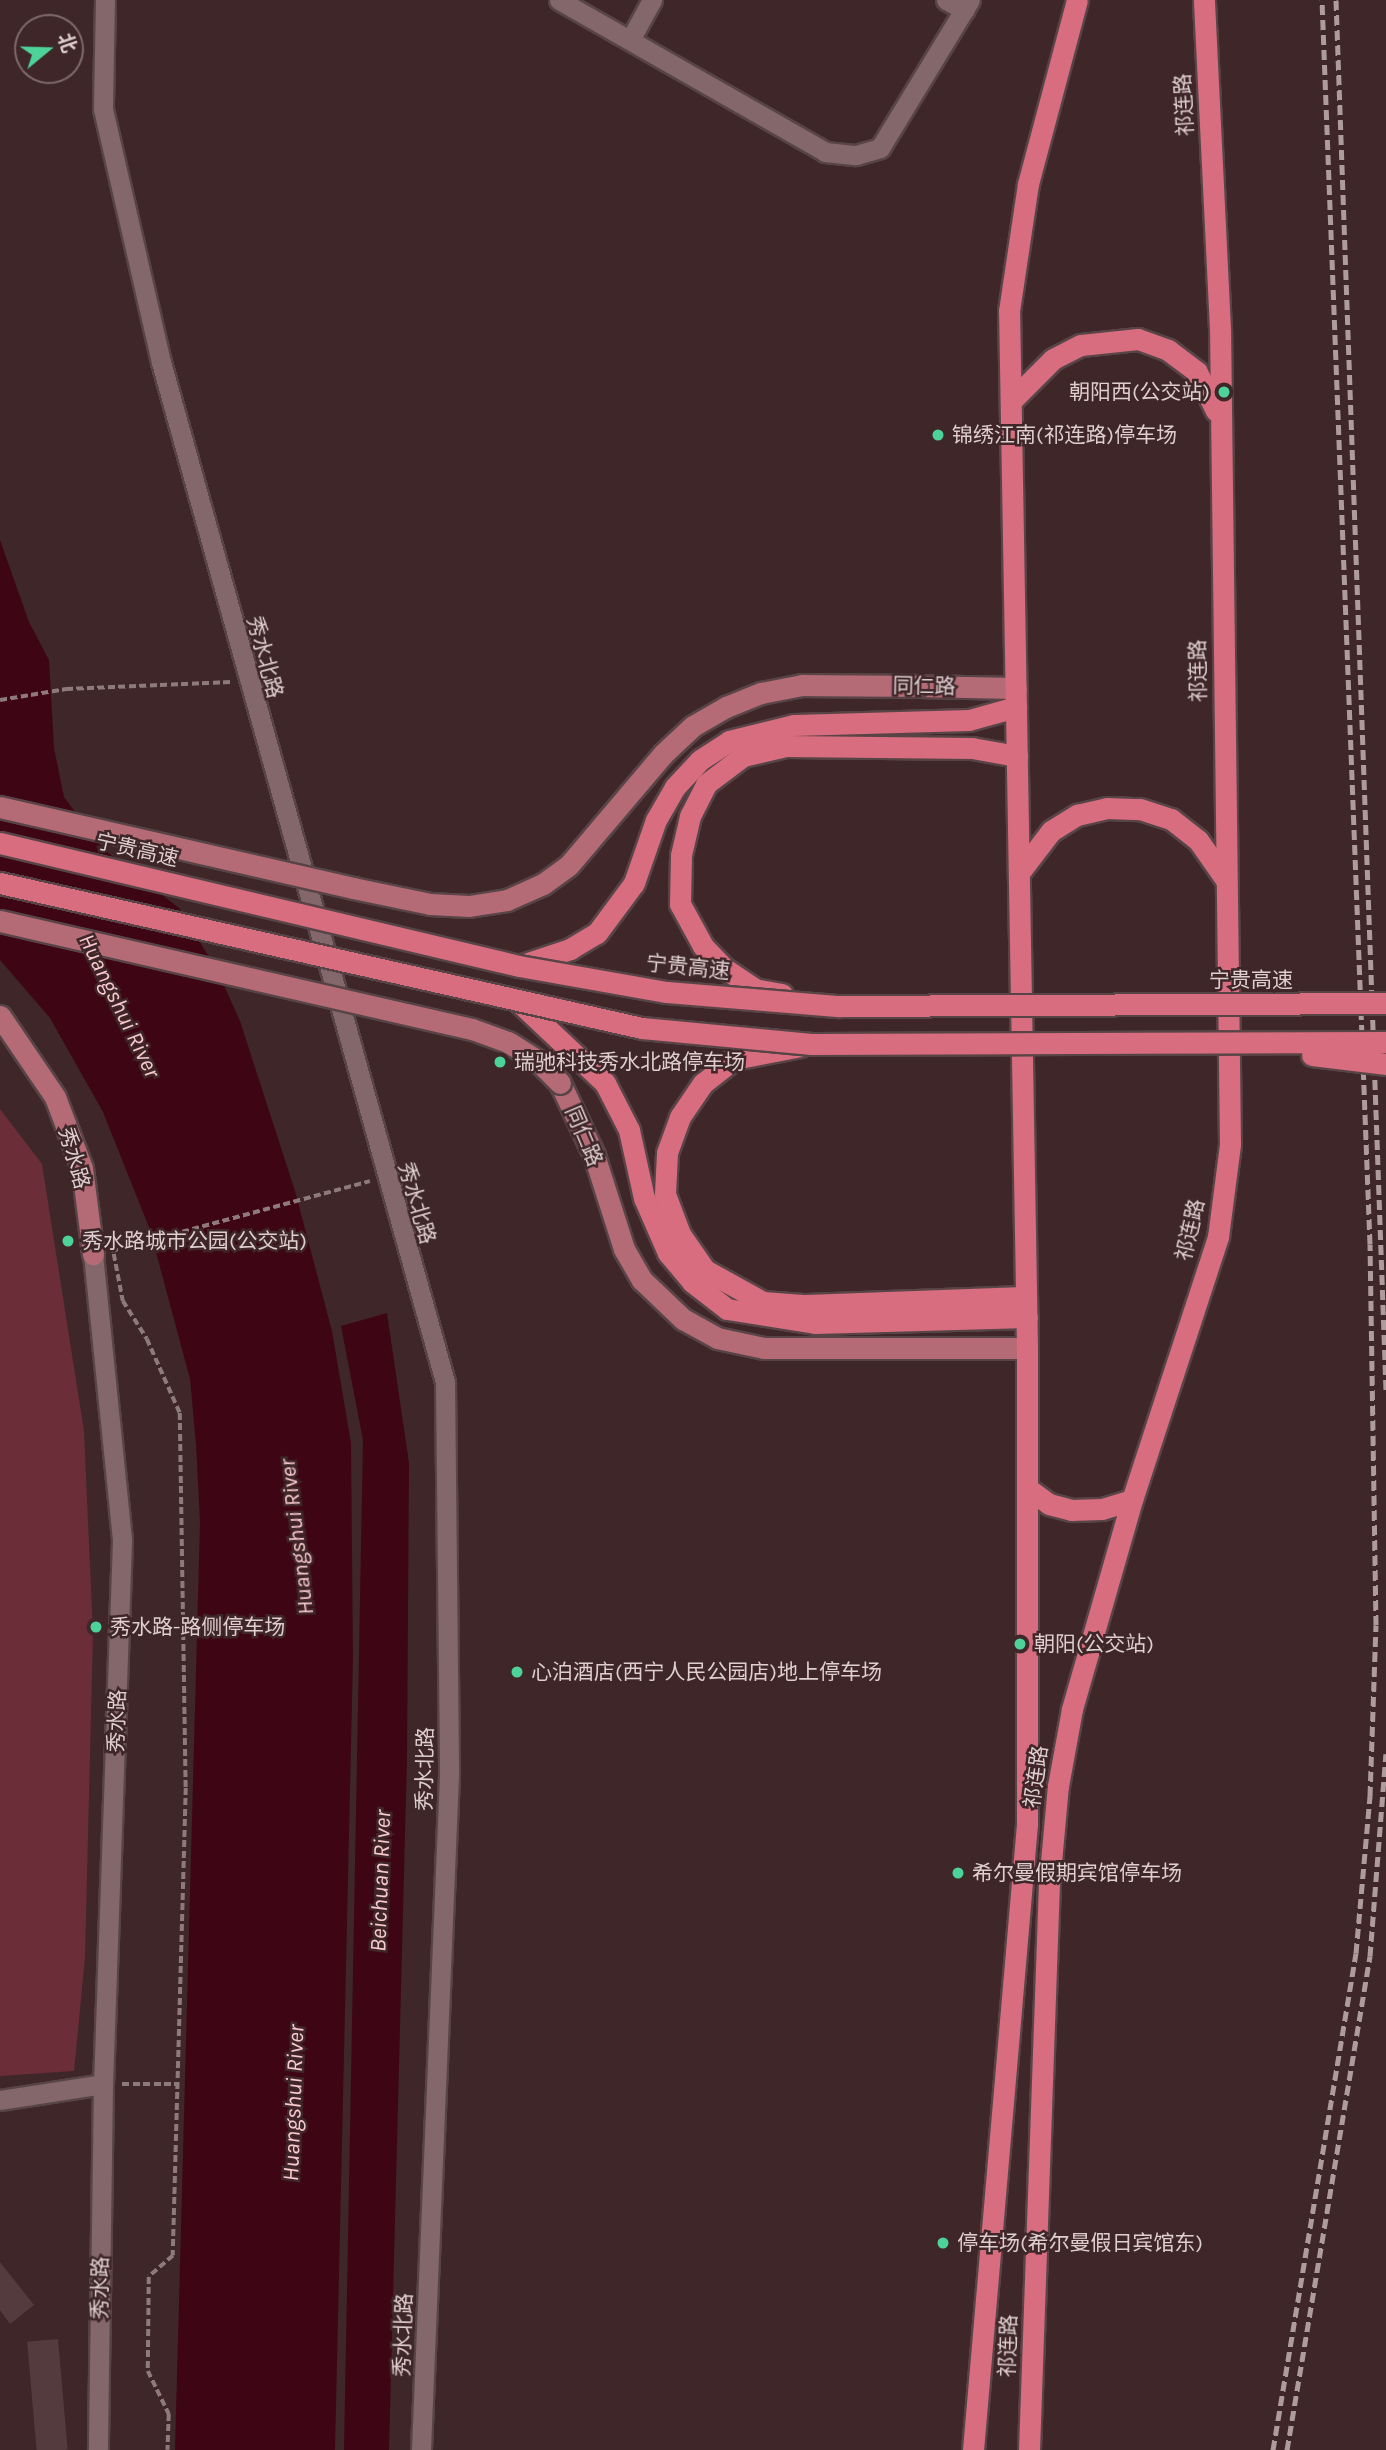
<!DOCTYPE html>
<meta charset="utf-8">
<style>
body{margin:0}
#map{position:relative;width:1386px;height:2450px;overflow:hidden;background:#3e2629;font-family:Karla,"Noto Sans SC",sans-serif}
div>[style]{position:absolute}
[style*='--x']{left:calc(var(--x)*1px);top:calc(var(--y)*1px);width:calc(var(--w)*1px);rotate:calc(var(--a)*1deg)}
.green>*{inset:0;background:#6b2d38}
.water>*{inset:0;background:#3e0615}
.building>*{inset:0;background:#543b3e;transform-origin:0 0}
.path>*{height:3.5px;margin-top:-1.75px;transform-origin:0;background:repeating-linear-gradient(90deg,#8e7a7c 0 7px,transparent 0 10.5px)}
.roads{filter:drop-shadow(2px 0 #584447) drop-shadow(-2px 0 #584447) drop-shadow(0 2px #584447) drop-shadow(0 -2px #584447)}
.minor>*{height:19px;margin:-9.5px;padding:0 9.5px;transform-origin:9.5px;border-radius:9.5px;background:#83676a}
.major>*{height:21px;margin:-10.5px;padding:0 10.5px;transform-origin:10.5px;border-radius:10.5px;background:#b56b76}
.highway>*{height:21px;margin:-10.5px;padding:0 10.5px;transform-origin:10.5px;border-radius:10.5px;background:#d76d7e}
.rail>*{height:5px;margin-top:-2.5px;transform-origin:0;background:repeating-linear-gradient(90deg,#ae9b9d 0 10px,transparent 0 15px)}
.bridges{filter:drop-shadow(2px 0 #584447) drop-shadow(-2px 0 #584447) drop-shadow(0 2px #584447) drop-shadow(0 -2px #584447)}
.major-bridge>*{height:21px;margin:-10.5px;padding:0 10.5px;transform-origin:10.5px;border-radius:10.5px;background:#b56b76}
.highway-bridge>*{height:21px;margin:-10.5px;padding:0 10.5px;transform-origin:10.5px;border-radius:10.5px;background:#d76d7e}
.dots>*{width:19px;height:19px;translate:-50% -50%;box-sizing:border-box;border:4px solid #3e2629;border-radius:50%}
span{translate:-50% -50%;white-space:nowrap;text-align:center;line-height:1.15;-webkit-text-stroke:5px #3e2629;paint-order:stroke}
.street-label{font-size:21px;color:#dececf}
.poi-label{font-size:21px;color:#dececf}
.right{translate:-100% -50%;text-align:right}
.left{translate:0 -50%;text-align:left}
.water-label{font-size:23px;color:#f9c9ce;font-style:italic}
.north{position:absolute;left:14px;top:14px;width:70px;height:70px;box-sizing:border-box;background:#3e2629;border:2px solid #7e696b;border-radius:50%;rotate:71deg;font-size:19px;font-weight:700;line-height:28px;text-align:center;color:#dececf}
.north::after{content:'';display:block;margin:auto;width:24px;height:32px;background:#4dd39a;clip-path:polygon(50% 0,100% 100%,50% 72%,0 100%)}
</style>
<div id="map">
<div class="green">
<i style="clip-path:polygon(0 1109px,42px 1164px,84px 1431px,93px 1633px,85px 1958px,74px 2071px,0 2076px)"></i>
</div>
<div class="water">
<i style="clip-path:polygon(0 540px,29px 622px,49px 660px,54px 748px,64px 797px,102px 848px,179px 908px,217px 970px,240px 1021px,295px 1191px,332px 1331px,351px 1443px,353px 1658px,335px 2450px,175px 2450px,200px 1522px,196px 1444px,190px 1379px,150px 1230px,103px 1112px,50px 1018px,0 960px)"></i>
<i style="clip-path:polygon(387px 1313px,409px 1463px,407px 1759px,389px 2450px,344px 2450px,363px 1440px,341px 1326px)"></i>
</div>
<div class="building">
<i style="clip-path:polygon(0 2262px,34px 2305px,10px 2324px,0 2310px)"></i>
<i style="left:58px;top:2339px;width:111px;height:31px;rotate:85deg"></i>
</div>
<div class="path">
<i style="--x:0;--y:700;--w:67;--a:-9.5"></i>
<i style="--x:66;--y:689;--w:165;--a:-2.4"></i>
<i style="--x:111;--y:1251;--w:268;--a:-15.1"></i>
<i style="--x:114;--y:1254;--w:48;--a:79.2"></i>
<i style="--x:123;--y:1301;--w:45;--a:57.7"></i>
<i style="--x:147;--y:1339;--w:81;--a:66"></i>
<i style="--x:180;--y:1413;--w:375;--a:89.1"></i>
<i style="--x:186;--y:1788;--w:468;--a:91.6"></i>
<i style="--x:173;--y:2256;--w:32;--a:139"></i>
<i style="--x:149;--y:2277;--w:94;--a:90.6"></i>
<i style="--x:148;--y:2371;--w:48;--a:64"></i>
<i style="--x:169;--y:2414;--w:36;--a:92"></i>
<i style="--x:122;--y:2084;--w:55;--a:0"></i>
</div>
<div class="roads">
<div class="minor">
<i style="--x:105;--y:0;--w:109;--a:91.1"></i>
<i style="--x:103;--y:109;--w:260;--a:77.1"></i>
<i style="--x:161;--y:362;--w:1059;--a:74.44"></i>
<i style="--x:445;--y:1382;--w:393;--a:89.4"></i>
<i style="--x:449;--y:1775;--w:676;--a:92.38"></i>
<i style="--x:559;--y:0;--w:306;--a:29.7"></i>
<i style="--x:825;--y:152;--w:31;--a:6"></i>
<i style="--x:856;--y:155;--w:25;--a:-16"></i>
<i style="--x:880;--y:148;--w:173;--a:-58.7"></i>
<i style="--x:946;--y:0;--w:21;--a:29"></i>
<i style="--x:630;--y:40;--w:46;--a:-61.2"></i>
<i style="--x:93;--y:1254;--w:288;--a:84.2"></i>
<i style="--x:122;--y:1541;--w:543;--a:92"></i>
<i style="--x:103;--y:2084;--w:366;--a:90.8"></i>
<i style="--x:0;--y:2100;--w:104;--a:-8.8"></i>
</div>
<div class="major">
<i style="--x:917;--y:686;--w:99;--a:1.2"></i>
<i style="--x:0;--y:1016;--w:98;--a:55.8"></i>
<i style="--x:55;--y:1097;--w:76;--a:69.2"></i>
<i style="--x:82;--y:1168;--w:87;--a:82.7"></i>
<i style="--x:560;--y:1083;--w:80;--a:64.7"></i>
<i style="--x:594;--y:1155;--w:99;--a:72.3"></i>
<i style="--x:624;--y:1249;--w:36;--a:60"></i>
<i style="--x:642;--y:1280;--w:57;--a:43.6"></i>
<i style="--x:683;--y:1319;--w:39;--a:29"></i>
<i style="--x:717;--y:1338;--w:48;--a:12"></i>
<i style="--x:764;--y:1348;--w:263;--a:0"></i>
</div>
<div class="highway">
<i style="--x:1011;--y:401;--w:59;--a:-45"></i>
<i style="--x:1053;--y:359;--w:31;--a:-27"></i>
<i style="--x:1081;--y:345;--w:57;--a:-6"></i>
<i style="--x:1138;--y:339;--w:32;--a:20"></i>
<i style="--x:1168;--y:350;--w:36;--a:37"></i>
<i style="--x:1197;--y:372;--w:43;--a:64"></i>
<i style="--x:1019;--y:873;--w:53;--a:-52.7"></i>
<i style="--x:1051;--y:831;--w:31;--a:-32"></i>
<i style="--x:1077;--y:815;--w:31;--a:-13"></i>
<i style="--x:1107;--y:808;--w:33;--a:2"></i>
<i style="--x:1140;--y:809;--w:33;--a:18"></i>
<i style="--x:1171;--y:819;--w:34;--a:38"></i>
<i style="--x:1198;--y:840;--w:49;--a:55"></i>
<i style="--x:519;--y:966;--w:54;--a:-18.4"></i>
<i style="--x:570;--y:949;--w:31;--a:-31"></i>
<i style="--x:597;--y:933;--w:62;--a:-53.5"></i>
<i style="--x:634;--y:883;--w:67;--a:-70.8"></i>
<i style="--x:656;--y:820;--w:38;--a:-60"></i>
<i style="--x:675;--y:787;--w:37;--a:-47"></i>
<i style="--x:700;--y:760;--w:35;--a:-33"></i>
<i style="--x:729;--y:741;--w:67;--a:-13.8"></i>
<i style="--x:794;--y:725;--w:175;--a:-1.6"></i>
<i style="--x:969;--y:720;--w:49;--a:-15.5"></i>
<i style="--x:782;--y:994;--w:27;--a:-170"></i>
<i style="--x:755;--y:989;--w:36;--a:-146"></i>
<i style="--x:725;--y:969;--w:32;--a:-134"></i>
<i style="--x:703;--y:946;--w:48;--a:-118.7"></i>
<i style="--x:680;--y:904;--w:49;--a:-88.8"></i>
<i style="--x:681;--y:855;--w:40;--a:-77"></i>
<i style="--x:690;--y:816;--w:36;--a:-63"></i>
<i style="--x:706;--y:784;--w:46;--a:-37.1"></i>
<i style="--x:743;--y:756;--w:44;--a:-13.1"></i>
<i style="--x:786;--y:746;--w:186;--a:0.6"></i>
<i style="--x:972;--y:748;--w:46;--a:10.1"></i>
<i style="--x:517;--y:1000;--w:121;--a:43.3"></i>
<i style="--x:605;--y:1083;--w:53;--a:62.9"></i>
<i style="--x:629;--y:1130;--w:70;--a:77.6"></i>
<i style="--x:644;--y:1198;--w:60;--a:66.4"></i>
<i style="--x:668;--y:1253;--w:38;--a:50"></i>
<i style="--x:692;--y:1282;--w:44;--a:37.6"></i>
<i style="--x:727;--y:1309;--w:89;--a:9"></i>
<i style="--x:815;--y:1323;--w:212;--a:-1.6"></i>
<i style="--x:801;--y:1046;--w:68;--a:169"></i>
<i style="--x:734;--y:1059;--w:39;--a:142"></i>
<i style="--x:703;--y:1083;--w:41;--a:124.1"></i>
<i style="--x:680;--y:1117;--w:38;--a:110"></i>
<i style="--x:667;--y:1153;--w:41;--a:92.8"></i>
<i style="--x:665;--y:1194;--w:43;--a:69.4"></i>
<i style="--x:680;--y:1234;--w:44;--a:55.2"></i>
<i style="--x:705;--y:1270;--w:66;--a:28.9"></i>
<i style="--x:763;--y:1302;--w:40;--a:4.3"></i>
<i style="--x:803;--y:1305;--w:223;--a:-2.1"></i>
<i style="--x:1027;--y:1488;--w:27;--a:36"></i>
<i style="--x:1049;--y:1504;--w:23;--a:15"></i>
<i style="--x:1071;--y:1510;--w:31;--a:-2"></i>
<i style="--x:1102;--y:1509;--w:31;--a:-17"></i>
<i style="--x:973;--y:2450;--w:628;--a:-85.07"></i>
<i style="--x:1027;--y:1824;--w:476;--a:-90"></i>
<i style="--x:1027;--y:1348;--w:1037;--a:-90.99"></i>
<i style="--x:1009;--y:311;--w:128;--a:-81.5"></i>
<i style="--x:1028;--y:184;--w:190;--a:-75.1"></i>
<i style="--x:1029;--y:2450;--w:566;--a:-87.98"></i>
<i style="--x:1049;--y:1884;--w:98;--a:-84.8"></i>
<i style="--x:1058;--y:1786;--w:78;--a:-79.7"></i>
<i style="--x:1072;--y:1709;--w:217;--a:-74"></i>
<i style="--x:1132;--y:1500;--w:277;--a:-71.9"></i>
<i style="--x:1218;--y:1237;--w:94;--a:-82.6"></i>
<i style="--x:1230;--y:1144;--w:815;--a:-90.7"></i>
<i style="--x:1220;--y:329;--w:329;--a:-92.8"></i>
</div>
</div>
<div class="rail">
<i style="--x:1336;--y:0;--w:1391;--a:87.94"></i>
<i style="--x:1273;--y:2450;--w:504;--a:-80.52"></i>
<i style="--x:1356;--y:1953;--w:158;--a:-84.9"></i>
<i style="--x:1370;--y:1796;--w:171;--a:-88"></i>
<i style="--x:1376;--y:1625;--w:381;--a:-90.9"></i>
<i style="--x:1370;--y:1244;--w:1245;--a:-92.21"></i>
<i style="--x:1287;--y:2450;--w:501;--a:-80.46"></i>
<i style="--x:1370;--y:1956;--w:203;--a:-85.5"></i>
</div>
<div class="bridges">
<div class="major-bridge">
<i style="--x:0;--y:807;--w:362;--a:12.9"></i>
<i style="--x:353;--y:888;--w:79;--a:11.7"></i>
<i style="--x:430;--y:904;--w:39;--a:3"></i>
<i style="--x:469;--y:906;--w:38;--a:-9"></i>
<i style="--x:507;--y:900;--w:39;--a:-24"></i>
<i style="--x:543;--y:884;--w:32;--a:-36"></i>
<i style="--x:569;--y:865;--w:145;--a:-49.7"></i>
<i style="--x:663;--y:754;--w:41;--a:-43"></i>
<i style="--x:693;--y:726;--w:38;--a:-30"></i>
<i style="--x:726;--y:707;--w:38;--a:-22"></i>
<i style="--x:761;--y:693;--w:42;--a:-11"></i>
<i style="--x:802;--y:685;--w:115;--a:0.5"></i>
<i style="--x:0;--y:921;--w:484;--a:12.9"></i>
<i style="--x:472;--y:1029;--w:38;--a:20"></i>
<i style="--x:508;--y:1042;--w:36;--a:32"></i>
<i style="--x:538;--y:1061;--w:31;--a:45"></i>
</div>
<div class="highway-bridge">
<i style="--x:0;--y:843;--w:533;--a:13.33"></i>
<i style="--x:519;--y:966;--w:150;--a:10"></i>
<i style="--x:667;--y:992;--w:173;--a:4.7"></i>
<i style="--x:839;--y:1006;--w:547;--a:-0.31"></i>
<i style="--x:0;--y:883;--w:658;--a:12.73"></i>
<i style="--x:642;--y:1028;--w:170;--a:5.4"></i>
<i style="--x:811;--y:1044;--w:575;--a:-0.2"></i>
<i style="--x:1312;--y:1055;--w:75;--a:6.9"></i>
</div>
</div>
<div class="dots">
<i style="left:1224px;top:392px;background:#4dd39a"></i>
<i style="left:938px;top:435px;background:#4dd39a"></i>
<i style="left:500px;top:1062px;background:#4dd39a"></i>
<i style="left:68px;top:1241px;background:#4dd39a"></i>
<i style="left:96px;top:1627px;background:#4dd39a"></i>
<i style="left:1020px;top:1644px;background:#4dd39a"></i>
<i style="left:517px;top:1672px;background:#4dd39a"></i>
<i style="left:958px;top:1873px;background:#4dd39a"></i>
<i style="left:943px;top:2243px;background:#4dd39a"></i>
</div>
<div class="street-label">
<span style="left:1184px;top:105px;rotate:-93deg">祁连路</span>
<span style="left:265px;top:657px;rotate:75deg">秀水北路</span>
<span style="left:1198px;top:671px;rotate:-91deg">祁连路</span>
<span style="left:924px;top:686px;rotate:1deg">同仁路</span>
<span style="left:137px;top:850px;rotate:13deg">宁贵高速</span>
<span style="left:688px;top:967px;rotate:6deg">宁贵高速</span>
<span style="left:1251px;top:980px">宁贵高速</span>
<span style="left:584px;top:1136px;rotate:67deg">同仁路</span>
<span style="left:74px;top:1158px;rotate:74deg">秀水路</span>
<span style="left:417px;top:1203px;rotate:74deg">秀水北路</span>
<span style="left:1190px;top:1230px;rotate:-77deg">祁连路</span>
<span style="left:117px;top:1721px;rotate:-88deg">秀水路</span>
<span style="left:425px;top:1769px;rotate:-89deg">秀水北路</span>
<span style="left:1036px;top:1777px;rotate:-82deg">祁连路</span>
<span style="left:100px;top:2288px;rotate:-89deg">秀水路</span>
<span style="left:403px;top:2335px;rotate:-88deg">秀水北路</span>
<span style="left:1008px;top:2346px;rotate:-88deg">祁连路</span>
</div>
<div class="poi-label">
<span class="right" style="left:1210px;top:392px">朝阳西(公交站)</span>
<span class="left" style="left:952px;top:435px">锦绣江南(祁连路)停车场</span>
<span class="left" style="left:514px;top:1062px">瑞驰科技秀水北路停车场</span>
<span class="left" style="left:82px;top:1241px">秀水路城市公园(公交站)</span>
<span class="left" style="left:110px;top:1627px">秀水路-路侧停车场</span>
<span class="left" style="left:1034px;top:1644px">朝阳(公交站)</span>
<span class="left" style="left:531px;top:1672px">心泊酒店(西宁人民公园店)地上停车场</span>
<span class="left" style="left:972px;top:1873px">希尔曼假期宾馆停车场</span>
<span class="left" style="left:957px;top:2243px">停车场(希尔曼假日宾馆东)</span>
</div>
<div class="water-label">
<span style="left:119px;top:1006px;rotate:64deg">Huangshui River</span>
<span style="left:297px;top:1537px;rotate:-97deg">Huangshui River</span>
<span style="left:381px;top:1881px;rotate:-88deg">Beichuan River</span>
<span style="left:294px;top:2103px;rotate:-88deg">Huangshui River</span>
</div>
<div class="north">北</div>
</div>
